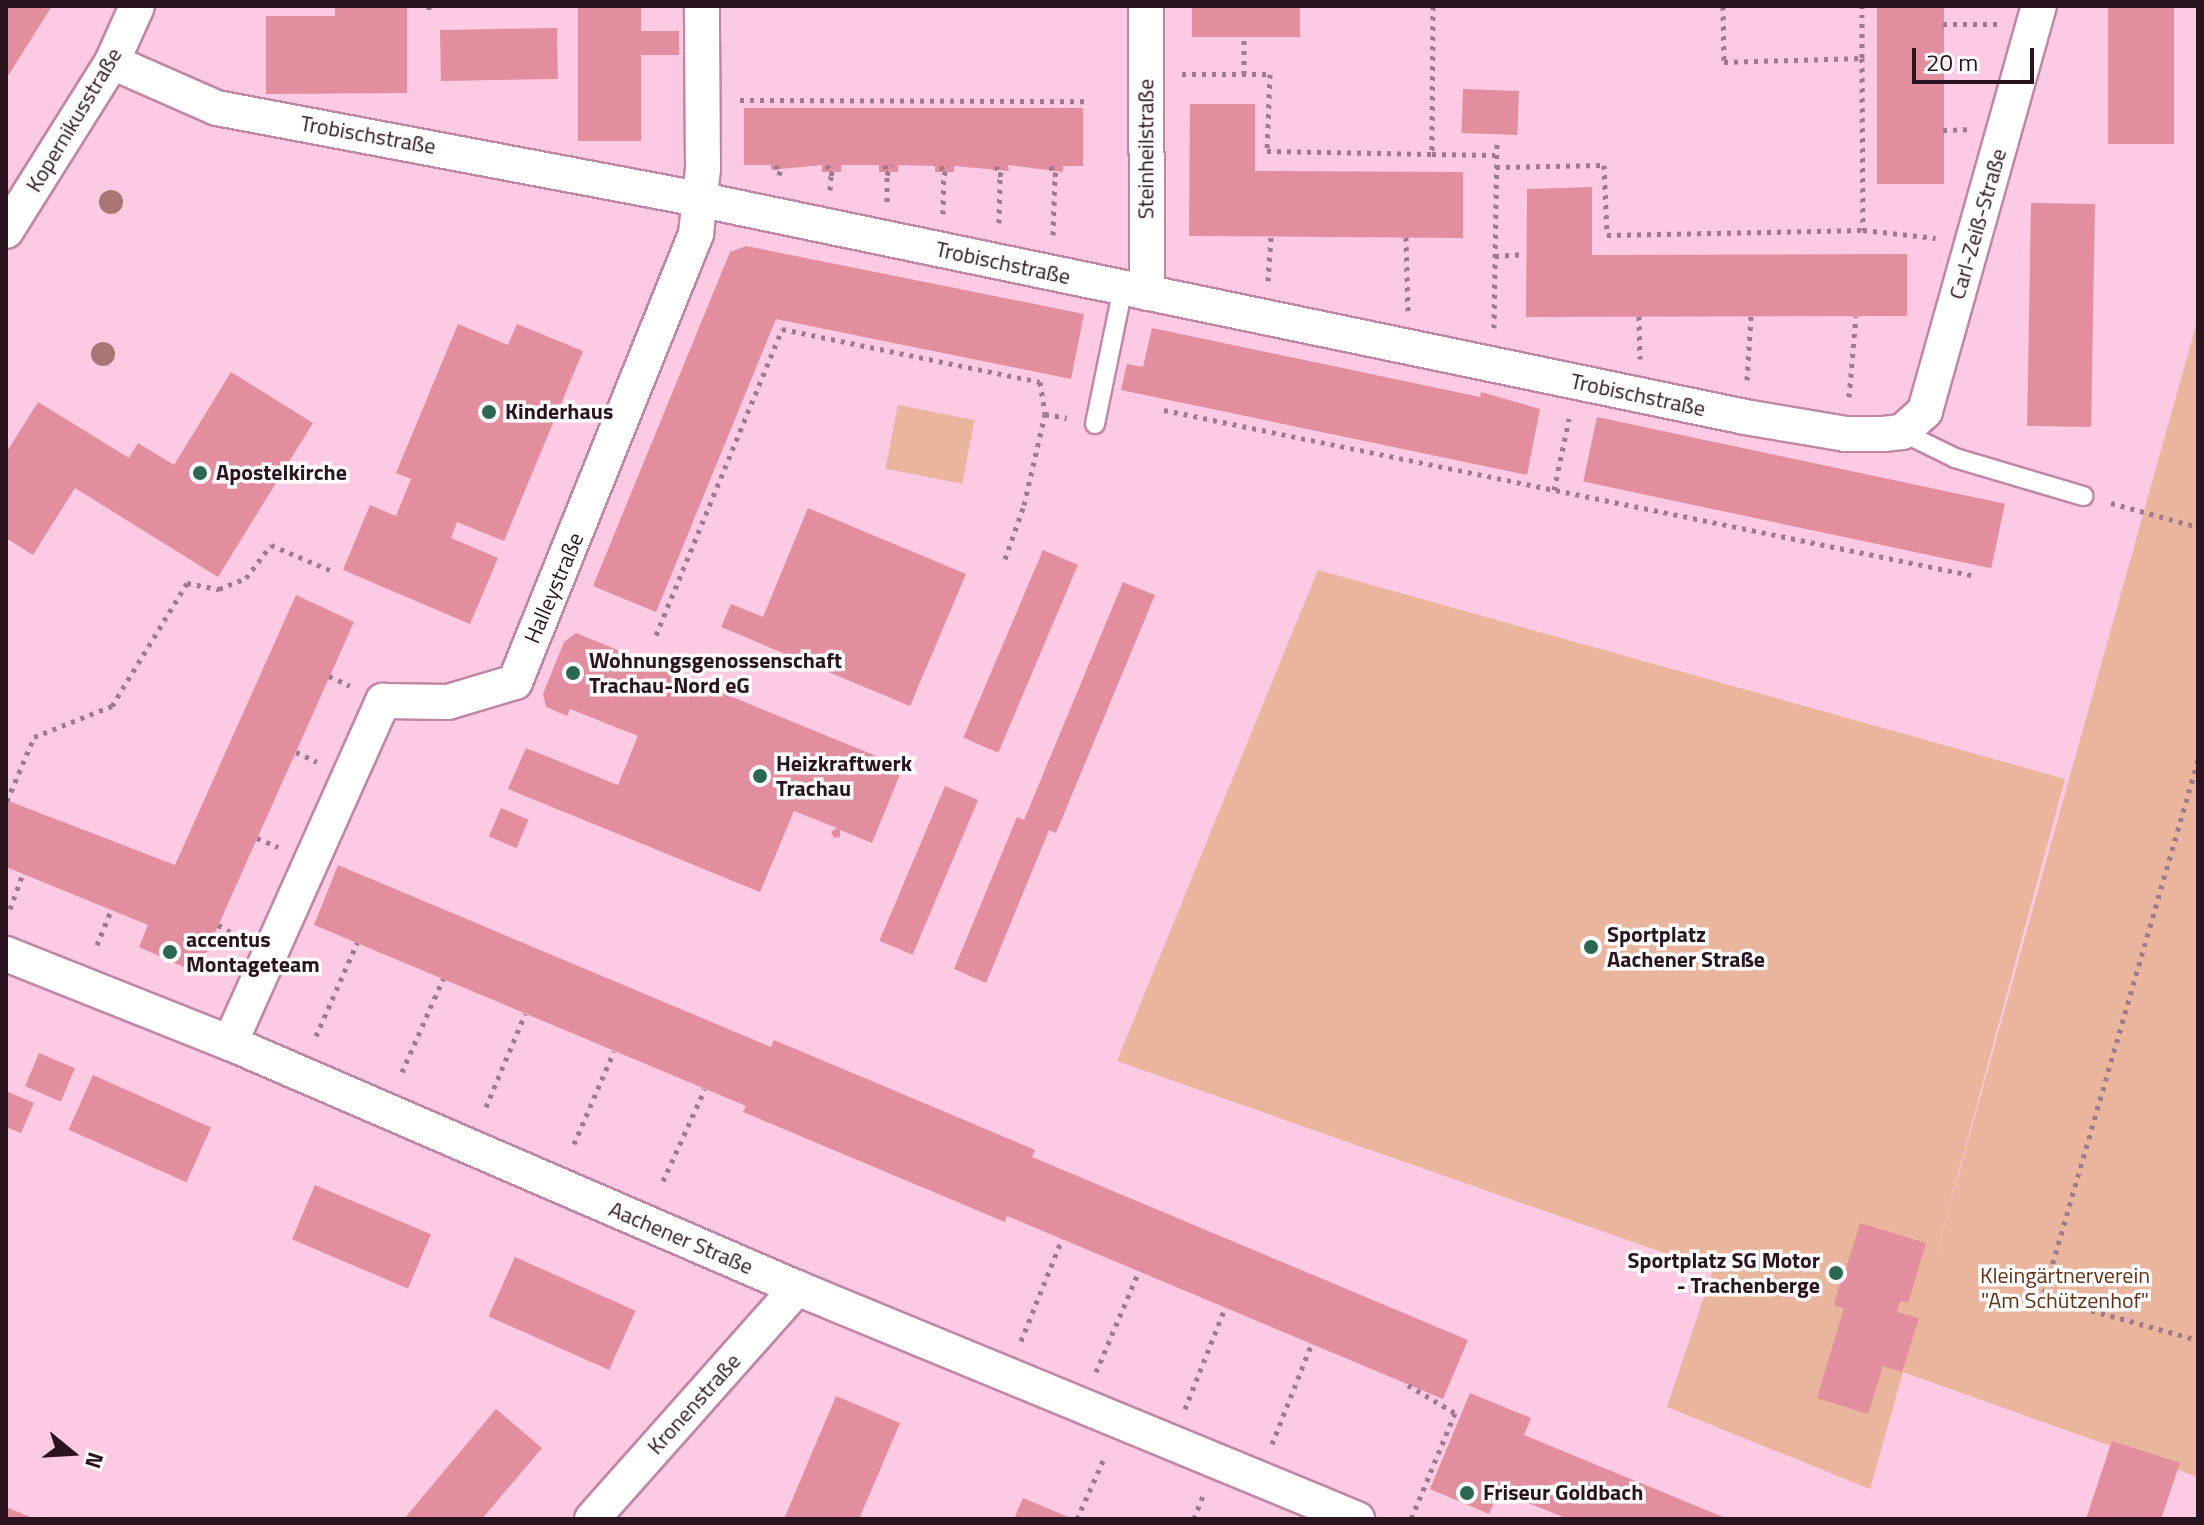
<!DOCTYPE html>
<meta charset="utf-8">
<style>
body{margin:0}
#map{position:relative;width:2204px;height:1525px;overflow:hidden;background:#fccae3;font-family:"Titillium Web",sans-serif}
div>[style]{position:absolute}
[style*='--x']{left:calc(var(--x)*1px);top:calc(var(--y)*1px);width:calc(var(--w)*1px);rotate:calc(var(--a)*1deg)}
.green>*{inset:0;background:#e9b59c;transform-origin:0 0}
.building>*{inset:0;background:#e38e9f;transform-origin:0 0}
.path>*{height:5px;margin-top:-2.5px;transform-origin:0;background:repeating-linear-gradient(90deg,#9f798d 0 4px,transparent 0 10px)}
.roads{filter:drop-shadow(2px 0 #c086a4) drop-shadow(-2px 0 #c086a4) drop-shadow(0 2px #c086a4) drop-shadow(0 -2px #c086a4)}
.lane>*{height:18px;margin:-9px;padding:0 9px;transform-origin:9px;border-radius:9px;background:#fff}
.street>*{height:34px;margin:-17px;padding:0 17px;transform-origin:17px;border-radius:17px;background:#fff}
.trees>*{width:24px;height:24px;margin:-12px;border-radius:50%;background:#a77672}
.dots>*{width:22px;height:22px;translate:-50% -50%;box-sizing:border-box;border:4px solid #fcfcfc;border-radius:50%}
span{translate:-50% -50%;white-space:nowrap;text-align:center;line-height:1.15;-webkit-text-stroke:7px #fcfcfc;paint-order:stroke}
.street-label{font-size:22px;color:#2a1420}
.poi-label{font-size:22px;color:#2a1420;font-weight:700}
.left{translate:0 -50%;text-align:left}
.right{translate:-100% -50%;text-align:right}
.park-label{font-size:22px;color:#623116}
.frame{position:absolute;inset:0;border:8px solid #2a1420;pointer-events:none}
.north{position:absolute;left:32px;top:1413px;width:80px;height:80px;-webkit-text-stroke:6px #fcfcfc;paint-order:stroke;rotate:108deg;font-size:22px;font-weight:700;line-height:32px;text-align:center;color:#2a1420}
.north::after{content:'';display:block;margin:auto;width:28px;height:36px;background:#2a1420;clip-path:polygon(50% 0,100% 100%,50% 72%,0 100%)}
.scale{position:absolute;left:1912px;top:48px;width:122px;height:36px;box-sizing:border-box;border:4px solid #2a1420;border-top:0;padding-left:10px;font-size:24px;line-height:28px;white-space:nowrap;color:#2a1420;-webkit-text-stroke:6px #fcfcfc;paint-order:stroke}
</style>
<div id="map">
<div class="green">
<i style="clip-path:polygon(2198px 318px,2198px 1477px,1903px 1372px,1870px 1489px,1667px 1407px,1713px 1270px,1117px 1061px,1318px 570px,2065px 779px,1935px 1259px)"></i>
<i style="left:898px;top:405px;width:78px;height:65px;rotate:11deg"></i>
</div>
<div class="building">
<i style="clip-path:polygon(6px 6px,52px 6px,6px 79px)"></i>
<i style="clip-path:polygon(335px 6px,407px 6px,407px 93px,266px 94px,266px 16px,335px 16px)"></i>
<i style="clip-path:polygon(578px 6px,641px 6px,641px 31px,679px 31px,679px 55px,641px 55px,641px 141px,578px 141px)"></i>
<i style="left:1192px;top:6px;width:108px;height:31px"></i>
<i style="left:1877px;top:6px;width:67px;height:178px"></i>
<i style="left:2108px;top:6px;width:66px;height:138px"></i>
<i style="left:557px;top:28px;width:51px;height:117px;rotate:89deg"></i>
<i style="left:1463px;top:89px;width:56px;height:44px;rotate:2deg"></i>
<i style="clip-path:polygon(1190px 104px,1255px 104px,1255px 171px,1463px 172px,1463px 238px,1189px 236px)"></i>
<i style="clip-path:polygon(744px 108px,1083px 108px,1083px 166px,1063px 166px,1063px 172px,1008px 165px,1009px 171px,954px 166px,954px 172px,935px 172px,935px 166px,898px 165px,898px 172px,879px 172px,879px 165px,841px 165px,841px 172px,822px 172px,822px 165px,771px 170px,771px 165px,744px 165px)"></i>
<i style="clip-path:polygon(1592px 187px,1592px 255px,1907px 254px,1907px 316px,1526px 317px,1527px 189px)"></i>
<i style="left:2031px;top:203px;width:64px;height:223px;rotate:1deg"></i>
<i style="clip-path:polygon(746px 246px,1084px 314px,1071px 379px,776px 319px,656px 612px,593px 586px,730px 252px)"></i>
<i style="clip-path:polygon(458px 324px,508px 345px,517px 324px,583px 351px,504px 541px,457px 522px,451px 538px,498px 558px,470px 624px,343px 570px,370px 505px,396px 516px,411px 479px,396px 473px)"></i>
<i style="clip-path:polygon(1152px 328px,1480px 397px,1481px 392px,1540px 409px,1527px 475px,1121px 390px,1127px 364px,1143px 367px)"></i>
<i style="clip-path:polygon(231px 372px,313px 423px,218px 577px,75px 488px,33px 555px,6px 538px,6px 453px,38px 402px,129px 458px,138px 443px,174px 465px)"></i>
<i style="left:1597px;top:417px;width:417px;height:66px;rotate:12deg"></i>
<i style="clip-path:polygon(808px 508px,966px 574px,910px 706px,721px 627px,731px 604px,763px 617px)"></i>
<i style="left:1043px;top:550px;width:38px;height:204px;rotate:23deg"></i>
<i style="clip-path:polygon(1123px 582px,1155px 595px,1056px 833px,1049px 830px,986px 983px,954px 969px,1017px 817px,1024px 820px)"></i>
<i style="clip-path:polygon(296px 595px,354px 622px,197px 973px,139px 947px,148px 925px,6px 867px,6px 800px,175px 865px)"></i>
<i style="clip-path:polygon(576px 633px,903px 767px,872px 843px,840px 830px,840px 837px,834px 838px,831px 832px,837px 828px,794px 811px,760px 892px,508px 789px,526px 748px,618px 785px,638px 736px,570px 709px,567px 716px,546px 707px,543px 694px,564px 642px)"></i>
<i style="left:945px;top:786px;width:36px;height:168px;rotate:23deg"></i>
<i style="left:501px;top:808px;width:30px;height:31px;rotate:23deg"></i>
<i style="clip-path:polygon(338px 865px,771px 1047px,774px 1040px,905px 1095px,1035px 1150px,1032px 1157px,1468px 1340px,1443px 1399px,1007px 1216px,1005px 1222px,743px 1112px,746px 1106px,314px 925px)"></i>
<i style="left:39px;top:1053px;width:39px;height:36px;rotate:23deg"></i>
<i style="left:93px;top:1075px;width:129px;height:60px;rotate:24deg"></i>
<i style="clip-path:polygon(6px 1091px,34px 1103px,21px 1133px,6px 1127px)"></i>
<i style="left:315px;top:1185px;width:126px;height:59px;rotate:23deg"></i>
<i style="clip-path:polygon(1860px 1223px,1926px 1243px,1908px 1303px,1900px 1301px,1897px 1312px,1919px 1318px,1902px 1372px,1883px 1366px,1868px 1414px,1817px 1398px,1844px 1308px,1834px 1305px,1840px 1283px,1833px 1281px,1838px 1266px,1846px 1269px)"></i>
<i style="left:515px;top:1257px;width:132px;height:65px;rotate:24deg"></i>
<i style="clip-path:polygon(1470px 1393px,1531px 1418px,1524px 1435px,1728px 1519px,1568px 1519px,1499px 1491px,1489px 1514px,1430px 1489px)"></i>
<i style="clip-path:polygon(836px 1396px,900px 1423px,859px 1519px,784px 1519px)"></i>
<i style="clip-path:polygon(496px 1409px,542px 1448px,482px 1519px,404px 1519px)"></i>
<i style="clip-path:polygon(2112px 1441px,2180px 1463px,2161px 1519px,2086px 1519px)"></i>
<i style="clip-path:polygon(1023px 1498px,1073px 1519px,1014px 1519px)"></i>
<i style="clip-path:polygon(6px 1507px,35px 1519px,6px 1519px)"></i>
</div>
<div class="path">
<i style="--x:429;--y:6;--w:9;--a:90"></i>
<i style="--x:1433;--y:6;--w:148;--a:90.4"></i>
<i style="--x:1432;--y:154;--w:63;--a:0.9"></i>
<i style="--x:1723;--y:6;--w:56;--a:89"></i>
<i style="--x:1724;--y:62;--w:138;--a:-1.7"></i>
<i style="--x:1862;--y:58;--w:172;--a:89.7"></i>
<i style="--x:1863;--y:230;--w:73;--a:6.3"></i>
<i style="--x:1943;--y:24;--w:54;--a:0"></i>
<i style="--x:1862;--y:58;--w:52;--a:-90"></i>
<i style="--x:1182;--y:74;--w:88;--a:0"></i>
<i style="--x:1270;--y:74;--w:77;--a:92.2"></i>
<i style="--x:1267;--y:151;--w:165;--a:1"></i>
<i style="--x:1244;--y:74;--w:36;--a:-90"></i>
<i style="--x:740;--y:100;--w:346;--a:0.2"></i>
<i style="--x:1943;--y:130;--w:25;--a:-2"></i>
<i style="--x:776;--y:165;--w:10;--a:73"></i>
<i style="--x:779;--y:175;--w:10;--a:-73"></i>
<i style="--x:827;--y:165;--w:11;--a:68"></i>
<i style="--x:831;--y:175;--w:10;--a:-66"></i>
<i style="--x:885;--y:165;--w:10;--a:79"></i>
<i style="--x:887;--y:175;--w:11;--a:-68"></i>
<i style="--x:941;--y:166;--w:9;--a:72"></i>
<i style="--x:944;--y:175;--w:10;--a:-66"></i>
<i style="--x:996;--y:166;--w:11;--a:68"></i>
<i style="--x:1000;--y:176;--w:10;--a:-73"></i>
<i style="--x:1051;--y:166;--w:11;--a:68"></i>
<i style="--x:1055;--y:176;--w:10;--a:-79"></i>
<i style="--x:1496;--y:167;--w:108;--a:-1.1"></i>
<i style="--x:1604;--y:165;--w:70;--a:87.5"></i>
<i style="--x:1607;--y:235;--w:256;--a:-1.1"></i>
<i style="--x:830;--y:190;--w:15;--a:-86"></i>
<i style="--x:887;--y:202;--w:27;--a:-90"></i>
<i style="--x:943;--y:214;--w:39;--a:-89"></i>
<i style="--x:999;--y:223;--w:47;--a:-88.8"></i>
<i style="--x:1053;--y:235;--w:59;--a:-88.1"></i>
<i style="--x:1406;--y:237;--w:74;--a:88.5"></i>
<i style="--x:1495;--y:256;--w:30;--a:-4"></i>
<i style="--x:1268;--y:281;--w:44;--a:-86.1"></i>
<i style="--x:1639;--y:316;--w:43;--a:88.7"></i>
<i style="--x:1494;--y:328;--w:189;--a:-89.1"></i>
<i style="--x:1747;--y:380;--w:64;--a:-86.4"></i>
<i style="--x:1849;--y:397;--w:81;--a:-85.1"></i>
<i style="--x:1164;--y:410;--w:824;--a:11.56"></i>
<i style="--x:1554;--y:490;--w:73;--a:-78.1"></i>
<i style="--x:2111;--y:503;--w:90;--a:15.4"></i>
<i style="--x:1005;--y:559;--w:57;--a:-70.6"></i>
<i style="--x:1024;--y:505;--w:93;--a:-77"></i>
<i style="--x:656;--y:635;--w:331;--a:-67.6"></i>
<i style="--x:782;--y:329;--w:263;--a:11.6"></i>
<i style="--x:1040;--y:382;--w:32;--a:81"></i>
<i style="--x:1045;--y:414;--w:22;--a:10"></i>
<i style="--x:329;--y:676;--w:23;--a:25"></i>
<i style="--x:296;--y:752;--w:23;--a:25"></i>
<i style="--x:2198;--y:760;--w:559;--a:106.1"></i>
<i style="--x:2043;--y:1297;--w:161;--a:15.5"></i>
<i style="--x:7;--y:801;--w:69;--a:-67.1"></i>
<i style="--x:34;--y:737;--w:84;--a:-21.7"></i>
<i style="--x:112;--y:706;--w:144;--a:-58.6"></i>
<i style="--x:187;--y:583;--w:33;--a:11"></i>
<i style="--x:219;--y:589;--w:29;--a:-22"></i>
<i style="--x:246;--y:578;--w:41;--a:-52.9"></i>
<i style="--x:271;--y:545;--w:64;--a:23"></i>
<i style="--x:257;--y:838;--w:23;--a:23"></i>
<i style="--x:10;--y:909;--w:37;--a:-70"></i>
<i style="--x:218;--y:925;--w:23;--a:29"></i>
<i style="--x:97;--y:945;--w:37;--a:-68"></i>
<i style="--x:316;--y:1036;--w:102;--a:-66.2"></i>
<i style="--x:402;--y:1072;--w:102;--a:-66.2"></i>
<i style="--x:486;--y:1107;--w:101;--a:-67.2"></i>
<i style="--x:574;--y:1144;--w:101;--a:-66.7"></i>
<i style="--x:663;--y:1181;--w:101;--a:-65.5"></i>
<i style="--x:1021;--y:1341;--w:110;--a:-68.1"></i>
<i style="--x:1096;--y:1372;--w:110;--a:-66.9"></i>
<i style="--x:1408;--y:1385;--w:55;--a:30.8"></i>
<i style="--x:1455;--y:1413;--w:115;--a:112.5"></i>
<i style="--x:1185;--y:1409;--w:109;--a:-68.4"></i>
<i style="--x:1272;--y:1444;--w:109;--a:-68.4"></i>
<i style="--x:1077;--y:1519;--w:69;--a:-66"></i>
<i style="--x:1194;--y:1519;--w:25;--a:-69"></i>
</div>
<div class="roads">
<div class="lane">
<i style="--x:1095;--y:424;--w:139;--a:-78.4"></i>
<i style="--x:1902;--y:432;--w:59;--a:26.1"></i>
<i style="--x:1955;--y:458;--w:134;--a:16.5"></i>
</div>
<div class="street">
<i style="--x:1146;--y:6;--w:287;--a:89.8"></i>
<i style="--x:112;--y:62;--w:115;--a:23.7"></i>
<i style="--x:217;--y:108;--w:494;--a:10.7"></i>
<i style="--x:702;--y:200;--w:1065;--a:11.75"></i>
<i style="--x:1745;--y:417;--w:101;--a:9.6"></i>
<i style="--x:1845;--y:434;--w:38;--a:0"></i>
<i style="--x:1883;--y:434;--w:19;--a:-6"></i>
<i style="--x:1902;--y:432;--w:31;--a:-42"></i>
<i style="--x:1925;--y:411;--w:421;--a:-74.3"></i>
<i style="--x:6;--y:231;--w:199;--a:-57.9"></i>
<i style="--x:112;--y:62;--w:61;--a:-65.9"></i>
<i style="--x:6;--y:954;--w:241;--a:21.7"></i>
<i style="--x:230;--y:1043;--w:618;--a:23.37"></i>
<i style="--x:797;--y:1288;--w:606;--a:22.42"></i>
<i style="--x:230;--y:1043;--w:375;--a:-65.9"></i>
<i style="--x:383;--y:701;--w:65;--a:0.9"></i>
<i style="--x:448;--y:702;--w:70;--a:-16.6"></i>
<i style="--x:515;--y:682;--w:483;--a:-68"></i>
<i style="--x:696;--y:234;--w:65;--a:-83.9"></i>
<i style="--x:703;--y:169;--w:163;--a:-90.4"></i>
<i style="--x:592;--y:1519;--w:309;--a:-48.4"></i>
</div>
</div>
<div class="trees">
<i style="left:111px;top:202px"></i>
<i style="left:103px;top:354px"></i>
</div>
<div class="dots">
<i style="left:489px;top:412px;background:#2b6752"></i>
<i style="left:200px;top:473px;background:#2b6752"></i>
<i style="left:573px;top:673px;background:#2b6752"></i>
<i style="left:760px;top:776px;background:#2b6752"></i>
<i style="left:1591px;top:947px;background:#2b6752"></i>
<i style="left:170px;top:952px;background:#2b6752"></i>
<i style="left:1836px;top:1273px;background:#2b6752"></i>
<i style="left:1467px;top:1493px;background:#2b6752"></i>
</div>
<div class="street-label">
<span style="left:74px;top:120px;rotate:-59deg">Kopernikusstraße</span>
<span style="left:368px;top:135px;rotate:10deg">Trobischstraße</span>
<span style="left:1146px;top:149px;rotate:-90deg">Steinheilstraße</span>
<span style="left:1978px;top:224px;rotate:-74deg">Carl-Zeiß-Straße</span>
<span style="left:1003px;top:263px;rotate:12deg">Trobischstraße</span>
<span style="left:1638px;top:395px;rotate:12deg">Trobischstraße</span>
<span style="left:554px;top:588px;rotate:-67deg">Halleystraße</span>
<span style="left:681px;top:1238px;rotate:23deg">Aachener Straße</span>
<span style="left:694px;top:1404px;rotate:-48deg">Kronenstraße</span>
</div>
<div class="poi-label">
<span class="left" style="left:505px;top:412px">Kinderhaus</span>
<span class="left" style="left:216px;top:473px">Apostelkirche</span>
<span class="left" style="left:589px;top:673px">Wohnungsgenossenschaft<br>Trachau-Nord eG</span>
<span class="left" style="left:776px;top:776px">Heizkraftwerk<br>Trachau</span>
<span class="left" style="left:1607px;top:947px">Sportplatz<br>Aachener Straße</span>
<span class="left" style="left:186px;top:952px">accentus<br>Montageteam</span>
<span class="right" style="left:1820px;top:1273px">Sportplatz SG Motor<br>- Trachenberge</span>
<span class="left" style="left:1483px;top:1493px">Friseur Goldbach</span>
</div>
<div class="park-label">
<span style="left:2065px;top:1288px">Kleingärtnerverein<br>"Am Schützenhof"</span>
</div>
<div class="frame"></div>
<div class="north">N</div>
<div class="scale">20 m</div>
</div>
